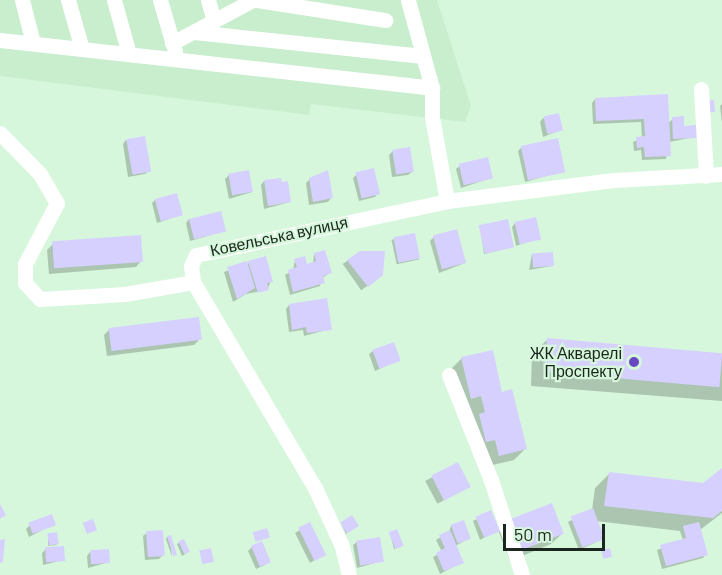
<!DOCTYPE html>
<meta charset="utf-8">
<style>
body{margin:0}
#map{position:relative;width:722px;height:575px;overflow:hidden;background:#d7f7dc;font-family:Barlow,sans-serif}
div>[style]{position:absolute}
[style*='--x']{left:calc(var(--x)*1px);top:calc(var(--y)*1px);width:calc(var(--w)*1px);rotate:calc(var(--a)*1deg)}
.built>*{inset:0;background:#c8eece}
.shadow>*{inset:0;background:#0003;transform-origin:0 0}
.building>*{inset:0;background:#d6d0ff;transform-origin:0 0}
.minor>*{height:15px;margin:-7.5px;padding:0 7.5px;transform-origin:7.5px;border-radius:7.5px;background:#fff}
.dots>*{width:16px;height:16px;translate:-50% -50%;box-sizing:border-box;border:3px solid #d7f7dc;border-radius:50%}
span{translate:-50% -50%;white-space:nowrap;text-align:center;line-height:1.15;-webkit-text-stroke:4.5px #d7f7dc;paint-order:stroke}
.street-label{font-size:16px;color:#1b271e}
.poi-label{font-size:16px;color:#1b271e}
.right{translate:-100% -50%;text-align:right}
.scale{position:absolute;left:503px;top:524px;width:102px;height:27px;box-sizing:border-box;border:3px solid #1b271e;border-top:0;padding-left:8px;font-size:18px;line-height:21px;white-space:nowrap;color:#1b271e;-webkit-text-stroke:4px #d7f7dc;paint-order:stroke}
</style>
<div id="map">
<div class="built">
<i style="clip-path:polygon(0 0,437px 0,471px 106px,465px 122px,311px 104px,309px 115px,0 76px)"></i>
</div>
<div class="shadow">
<i style="clip-path:polygon(595px 99px,668px 123px,673px 119px,695px 137px,669px 142px,666px 159px,642px 160px,641px 150px,634px 151px,633px 142px,642px 138px,641px 122px,593px 124px,592px 103px)"></i>
<i style="clip-path:polygon(722px 104px,722px 123px,720px 106px)"></i>
<i style="clip-path:polygon(543px 118px,561px 130px,543px 137px,540px 122px)"></i>
<i style="clip-path:polygon(126px 140px,149px 171px,145px 174px,128px 177px,123px 144px)"></i>
<i style="clip-path:polygon(522px 147px,563px 171px,525px 182px,518px 151px)"></i>
<i style="clip-path:polygon(393px 151px,412px 172px,408px 175px,392px 177px,389px 155px)"></i>
<i style="clip-path:polygon(460px 166px,491px 178px,461px 188px,456px 169px)"></i>
<i style="clip-path:polygon(357px 174px,378px 193px,375px 197px,359px 201px,353px 178px)"></i>
<i style="clip-path:polygon(229px 175px,252px 192px,229px 199px,225px 179px)"></i>
<i style="clip-path:polygon(310px 179px,331px 198px,328px 202px,309px 205px,306px 183px)"></i>
<i style="clip-path:polygon(264px 181px,290px 202px,264px 209px,261px 185px)"></i>
<i style="clip-path:polygon(156px 199px,181px 215px,157px 223px,152px 203px)"></i>
<i style="clip-path:polygon(189px 219px,225px 231px,190px 241px,186px 223px)"></i>
<i style="clip-path:polygon(515px 223px,539px 238px,516px 246px,512px 227px)"></i>
<i style="clip-path:polygon(480px 227px,513px 247px,484px 254px)"></i>
<i style="left:414px;top:235px;width:25px;height:23px;rotate:78deg"></i>
<i style="clip-path:polygon(434px 237px,465px 263px,439px 273px,430px 241px)"></i>
<i style="clip-path:polygon(53px 244px,141px 261px,136px 267px,49px 274px,47px 250px)"></i>
<i style="left:360px;top:252px;width:32px;height:21px;rotate:55deg"></i>
<i style="clip-path:polygon(314px 254px,330px 273px,322px 278px,320px 286px,290px 295px,285px 275px,293px 270px,295px 260px,306px 266px,313px 264px)"></i>
<i style="clip-path:polygon(532px 254px,552px 266px,529px 270px)"></i>
<i style="clip-path:polygon(265px 257px,271px 281px,267px 290px,246px 294px,233px 302px,224px 272px)"></i>
<i style="clip-path:polygon(289px 305px,330px 329px,304px 336px,303px 330px,289px 332px,286px 309px)"></i>
<i style="clip-path:polygon(110px 329px,200px 339px,194px 345px,107px 356px,104px 335px)"></i>
<i style="clip-path:polygon(547px 340px,722px 354px,722px 401px,531px 386px,532px 354px)"></i>
<i style="clip-path:polygon(373px 351px,399px 360px,375px 371px,369px 354px)"></i>
<i style="clip-path:polygon(462px 358px,501px 393px,525px 449px,514px 460px,488px 466px,470px 407px,460px 409px,451px 369px)"></i>
<i style="left:457px;top:464px;width:26px;height:36px;rotate:62deg"></i>
<i style="clip-path:polygon(722px 470px,722px 513px,700px 530px,706px 554px,703px 558px,662px 569px,657px 550px,683px 540px,680px 531px,596px 521px,603px 539px,579px 550px,568px 522px,592px 510px,595px 488px,610px 473px,704px 484px)"></i>
<i style="clip-path:polygon(490px 512px,499px 532px,509px 521px,563px 533px,551px 544px,510px 561px,498px 530px,480px 540px,473px 521px)"></i>
<i style="clip-path:polygon(464px 522px,470px 538px,455px 546px,462px 562px,440px 574px,433px 557px,442px 552px,436px 540px,449px 532px,451px 526px)"></i>
<i style="clip-path:polygon(341px 523px,357px 526px,346px 534px)"></i>
<i style="clip-path:polygon(54px 524px,29px 537px,26px 529px,30px 525px)"></i>
<i style="clip-path:polygon(310px 524px,324px 554px,310px 563px,295px 533px)"></i>
<i style="clip-path:polygon(147px 533px,163px 555px,159px 559px,145px 560px,143px 536px)"></i>
<i style="clip-path:polygon(390px 533px,401px 547px,394px 549px)"></i>
<i style="clip-path:polygon(48px 534px,57px 544px,56px 545px,48px 546px)"></i>
<i style="clip-path:polygon(167px 537px,170px 537px,172px 557px,166px 539px)"></i>
<i style="clip-path:polygon(183px 541px,187px 553px,182px 556px,177px 544px)"></i>
<i style="clip-path:polygon(357px 542px,382px 561px,357px 568px,353px 545px)"></i>
<i style="clip-path:polygon(252px 547px,269px 561px,265px 565px,256px 569px,248px 551px)"></i>
<i style="clip-path:polygon(46px 549px,63px 560px,43px 565px,42px 553px)"></i>
<i style="clip-path:polygon(90px 552px,109px 562px,88px 568px,87px 556px)"></i>
</div>
<div class="building">
<i style="clip-path:polygon(668px 94px,671px 156px,645px 157px,644px 147px,637px 148px,636px 137px,645px 136px,644px 119px,596px 121px,595px 98px)"></i>
<i style="left:714px;top:100px;width:12px;height:9px;rotate:85deg"></i>
<i style="left:559px;top:113px;width:18px;height:16px;rotate:77deg"></i>
<i style="clip-path:polygon(684px 116px,684px 126px,696px 125px,697px 138px,673px 139px,672px 117px)"></i>
<i style="left:145px;top:136px;width:36px;height:19px;rotate:80deg"></i>
<i style="left:558px;top:138px;width:35px;height:38px;rotate:78deg"></i>
<i style="left:410px;top:147px;width:25px;height:18px;rotate:81deg"></i>
<i style="left:488px;top:157px;width:22px;height:30px;rotate:77deg"></i>
<i style="left:374px;top:168px;width:27px;height:19px;rotate:77deg"></i>
<i style="left:249px;top:170px;width:22px;height:21px;rotate:80deg"></i>
<i style="clip-path:polygon(328px 170px,333px 198px,313px 202px,309px 178px)"></i>
<i style="clip-path:polygon(281px 178px,282px 182px,288px 181px,291px 202px,268px 206px,264px 180px)"></i>
<i style="left:177px;top:193px;width:23px;height:23px;rotate:75deg"></i>
<i style="left:221px;top:211px;width:21px;height:33px;rotate:76deg"></i>
<i style="left:536px;top:217px;width:23px;height:22px;rotate:77deg"></i>
<i style="left:508px;top:219px;width:29px;height:30px;rotate:78deg"></i>
<i style="left:457px;top:229px;width:35px;height:25px;rotate:75deg"></i>
<i style="left:415px;top:233px;width:26px;height:22px;rotate:79deg"></i>
<i style="left:141px;top:235px;width:27px;height:89px;rotate:86deg"></i>
<i style="clip-path:polygon(325px 250px,332px 273px,323px 276px,325px 283px,293px 292px,288px 270px,297px 267px,294px 259px,305px 256px,307px 264px,316px 261px,314px 253px)"></i>
<i style="clip-path:polygon(360px 251px,385px 251px,383px 275px,368px 287px,347px 260px)"></i>
<i style="left:553px;top:252px;width:14px;height:21px;rotate:86deg"></i>
<i style="clip-path:polygon(266px 256px,273px 282px,267px 283px,269px 290px,258px 293px,248px 261px)"></i>
<i style="clip-path:polygon(247px 261px,255px 288px,237px 299px,227px 267px)"></i>
<i style="clip-path:polygon(327px 298px,332px 330px,307px 333px,306px 327px,292px 330px,289px 304px)"></i>
<i style="left:199px;top:317px;width:23px;height:91px;rotate:83deg"></i>
<i style="left:547px;top:338px;width:176px;height:34px;rotate:5deg"></i>
<i style="left:394px;top:342px;width:20px;height:23px;rotate:70deg"></i>
<i style="clip-path:polygon(493px 350px,502px 392px,512px 389px,527px 449px,499px 456px,495px 440px,486px 442px,479px 414px,485px 412px,481px 396px,471px 399px,461px 357px)"></i>
<i style="left:458px;top:462px;width:28px;height:30px;rotate:63deg"></i>
<i style="clip-path:polygon(722px 468px,722px 511px,713px 518px,604px 506px,609px 472px,703px 483px)"></i>
<i style="left:552px;top:503px;width:33px;height:46px;rotate:69deg"></i>
<i style="clip-path:polygon(0 504px,6px 515px,0 519px)"></i>
<i style="left:593px;top:508px;width:33px;height:24px;rotate:69deg"></i>
<i style="left:491px;top:510px;width:23px;height:17px;rotate:67deg"></i>
<i style="left:52px;top:514px;width:12px;height:25px;rotate:70deg"></i>
<i style="left:352px;top:515px;width:13px;height:14px;rotate:58deg"></i>
<i style="left:93px;top:519px;width:12px;height:11px;rotate:70deg"></i>
<i style="left:464px;top:520px;width:20px;height:14px;rotate:70deg"></i>
<i style="left:310px;top:522px;width:37px;height:13px;rotate:64deg"></i>
<i style="clip-path:polygon(699px 522px,708px 555px,666px 566px,660px 545px,686px 538px,683px 526px)"></i>
<i style="left:267px;top:528px;width:10px;height:15px;rotate:73deg"></i>
<i style="left:397px;top:529px;width:18px;height:9px;rotate:68deg"></i>
<i style="left:163px;top:530px;width:26px;height:17px;rotate:86deg"></i>
<i style="clip-path:polygon(450px 530px,464px 563px,444px 571px,436px 553px,445px 548px,439px 535px)"></i>
<i style="left:57px;top:532px;width:12px;height:10px;rotate:81deg"></i>
<i style="left:171px;top:535px;width:21px;height:4px;rotate:73deg"></i>
<i style="left:380px;top:537px;width:25px;height:24px;rotate:81deg"></i>
<i style="clip-path:polygon(5px 539px,3px 562px,0 563px,0 540px)"></i>
<i style="left:184px;top:539px;width:14px;height:6px;rotate:65deg"></i>
<i style="left:262px;top:541px;width:23px;height:12px;rotate:67deg"></i>
<i style="left:64px;top:546px;width:15px;height:19px;rotate:86deg"></i>
<i style="left:211px;top:548px;width:14px;height:12px;rotate:78deg"></i>
<i style="left:610px;top:548px;width:9px;height:9px;rotate:77deg"></i>
<i style="left:109px;top:549px;width:14px;height:19px;rotate:86deg"></i>
</div>
<div class="minor">
<i style="--x:22;--y:0;--w:44;--a:75.7"></i>
<i style="--x:68;--y:0;--w:51;--a:74.1"></i>
<i style="--x:114;--y:0;--w:56;--a:74.5"></i>
<i style="--x:160;--y:0;--w:53;--a:73.6"></i>
<i style="--x:208;--y:0;--w:22;--a:74"></i>
<i style="--x:257;--y:0;--w:130;--a:8.9"></i>
<i style="--x:194;--y:32;--w:230;--a:6"></i>
<i style="--x:0;--y:40;--w:435;--a:6.3"></i>
<i style="--x:432;--y:88;--w:91;--a:-105.3"></i>
<i style="--x:172;--y:43;--w:92;--a:-28"></i>
<i style="--x:432;--y:88;--w:29;--a:90"></i>
<i style="--x:432;--y:117;--w:85;--a:79.9"></i>
<i style="--x:701;--y:89;--w:87;--a:86.7"></i>
<i style="--x:0;--y:133;--w:57;--a:45.7"></i>
<i style="--x:40;--y:174;--w:34;--a:60"></i>
<i style="--x:57;--y:203;--w:69;--a:117.7"></i>
<i style="--x:25;--y:264;--w:19;--a:90"></i>
<i style="--x:25;--y:283;--w:22;--a:47"></i>
<i style="--x:40;--y:299;--w:85;--a:-3.4"></i>
<i style="--x:125;--y:294;--w:69;--a:-10"></i>
<i style="--x:449;--y:375;--w:113;--a:68.2"></i>
<i style="--x:491;--y:480;--w:100;--a:71.9"></i>
<i style="--x:349;--y:575;--w:32;--a:-104"></i>
<i style="--x:341;--y:544;--w:62;--a:-114.9"></i>
<i style="--x:315;--y:488;--w:239;--a:-120.6"></i>
<i style="--x:193;--y:282;--w:16;--a:-97"></i>
<i style="--x:191;--y:266;--w:12;--a:-66"></i>
<i style="--x:196;--y:255;--w:257;--a:-12.1"></i>
<i style="--x:447;--y:201;--w:168;--a:-7.2"></i>
<i style="--x:614;--y:180;--w:108;--a:-3.2"></i>
</div>
<div class="dots">
<i style="left:634px;top:362px;background:#6848c1"></i>
</div>
<div class="street-label">
<span style="left:279px;top:236px;rotate:-12deg">Ковельська вулиця</span>
</div>
<div class="poi-label">
<span class="right" style="left:622px;top:362px">ЖК Акварелі<br>Проспекту</span>
</div>
<div class="scale">50 m</div>
</div>
